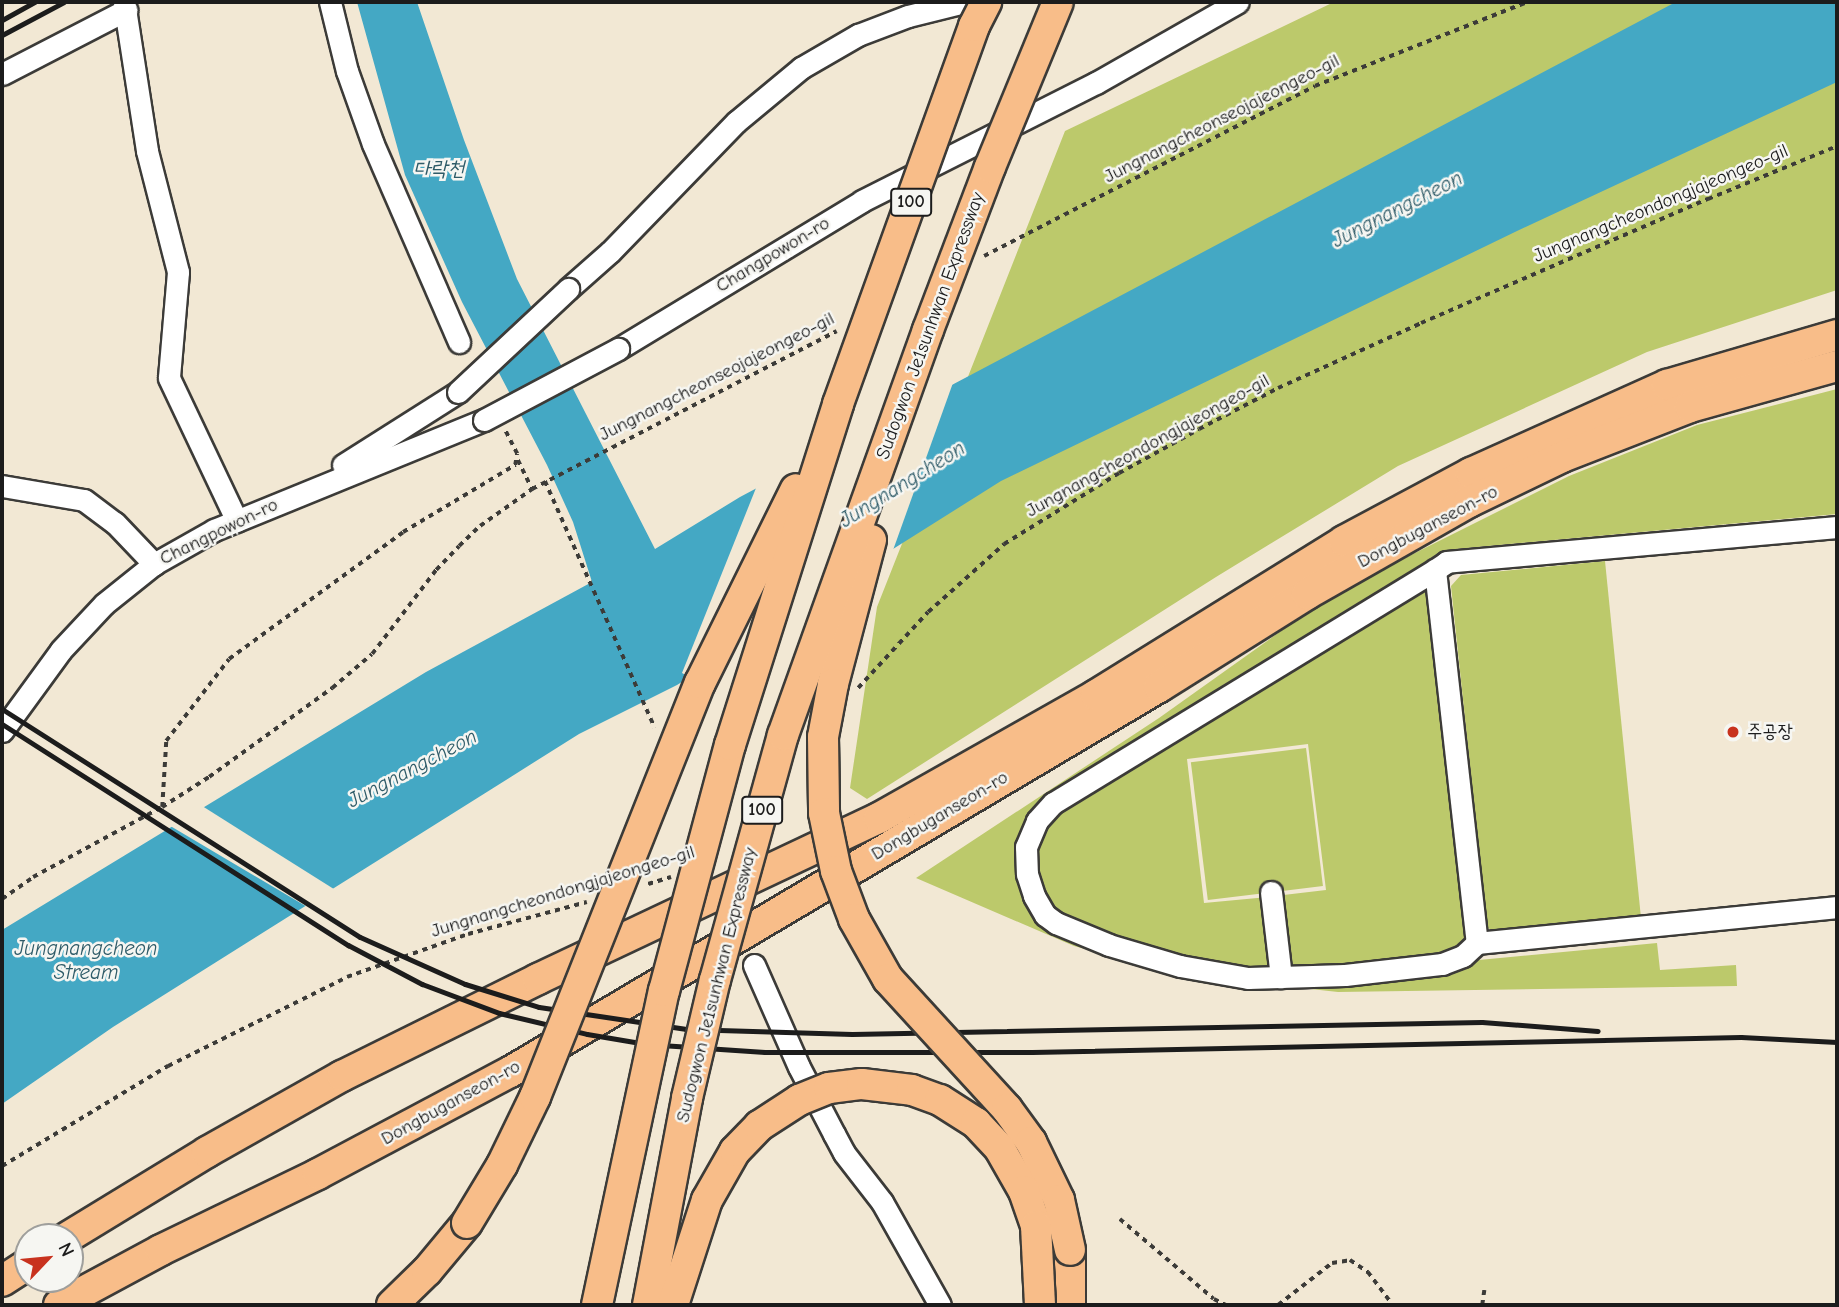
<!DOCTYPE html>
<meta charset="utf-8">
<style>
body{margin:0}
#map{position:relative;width:1839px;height:1307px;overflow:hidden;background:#f2e8d4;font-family:"Comic Neue","Poor Story",sans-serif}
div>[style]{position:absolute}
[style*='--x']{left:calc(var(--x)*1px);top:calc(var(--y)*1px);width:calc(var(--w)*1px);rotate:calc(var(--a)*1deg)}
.green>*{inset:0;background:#bcc96b;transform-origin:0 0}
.water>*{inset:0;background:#44a8c4}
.pier>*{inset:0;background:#f2e8d4}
.path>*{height:3.5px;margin-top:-1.75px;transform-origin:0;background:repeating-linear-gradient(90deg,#3c3b38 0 5px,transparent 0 10px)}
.roads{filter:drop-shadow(2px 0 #3c3b38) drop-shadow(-2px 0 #3c3b38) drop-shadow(0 2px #3c3b38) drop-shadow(0 -2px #3c3b38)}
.minor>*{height:21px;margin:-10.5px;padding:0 10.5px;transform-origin:10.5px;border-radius:10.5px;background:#fff}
.highway>*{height:30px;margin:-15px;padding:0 15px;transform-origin:15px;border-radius:15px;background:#f8bd89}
.rail>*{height:5px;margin:-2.5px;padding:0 2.5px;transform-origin:2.5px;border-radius:2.5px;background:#1c1c1c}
.bridges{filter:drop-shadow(2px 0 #3c3b38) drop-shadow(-2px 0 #3c3b38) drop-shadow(0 2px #3c3b38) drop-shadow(0 -2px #3c3b38)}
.minor-bridge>*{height:21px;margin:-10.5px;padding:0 10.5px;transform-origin:10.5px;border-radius:10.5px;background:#fff}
.highway-bridge>*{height:30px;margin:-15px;padding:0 15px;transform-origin:15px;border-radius:15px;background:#f8bd89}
.dots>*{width:19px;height:19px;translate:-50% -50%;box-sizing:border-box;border:4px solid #f6f6f2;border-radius:50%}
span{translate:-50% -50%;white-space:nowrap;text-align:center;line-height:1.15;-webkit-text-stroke:5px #f6f6f2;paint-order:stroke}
.shield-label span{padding:2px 5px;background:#f6f6f2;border:2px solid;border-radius:5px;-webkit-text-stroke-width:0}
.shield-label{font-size:18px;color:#1c1c1c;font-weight:700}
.street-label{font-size:19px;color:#1c1c1c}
.poi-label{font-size:19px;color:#1c1c1c}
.left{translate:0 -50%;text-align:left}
.water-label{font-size:21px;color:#2e5b68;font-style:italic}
.frame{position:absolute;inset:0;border:4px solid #1c1c1c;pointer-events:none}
.north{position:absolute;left:14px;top:1223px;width:70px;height:70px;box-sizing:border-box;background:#f6f6f2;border:2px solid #9f9f9c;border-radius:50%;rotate:64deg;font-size:19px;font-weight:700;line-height:28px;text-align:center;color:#1c1c1c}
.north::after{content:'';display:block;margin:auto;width:24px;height:32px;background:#c8321e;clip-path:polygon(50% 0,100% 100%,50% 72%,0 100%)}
</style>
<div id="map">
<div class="green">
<i style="clip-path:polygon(1334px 2px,1837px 2px,1837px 290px,1647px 352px,1398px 466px,1216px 577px,867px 799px,850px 788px,877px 607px,1065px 131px)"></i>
<i style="clip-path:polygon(1837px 389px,1837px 514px,1456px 549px,1078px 782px,1023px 847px,1041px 917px,1177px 974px,1074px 946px,916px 878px,1159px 718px,1295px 621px,1385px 568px,1569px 476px,1697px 425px)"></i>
<i style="clip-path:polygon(1605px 561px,1641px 918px,1495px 933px,1487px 927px,1451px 586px,1461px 575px)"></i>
<i style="clip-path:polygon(1430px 579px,1473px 942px,1461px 953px,1285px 972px,1275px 896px,1326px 890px,1308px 744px,1187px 759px,1204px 903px,1268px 897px,1276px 973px,1181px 964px,1058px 920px,1031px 873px,1041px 823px,1056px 806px)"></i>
<i style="left:1306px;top:748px;width:139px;height:116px;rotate:83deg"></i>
<i style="clip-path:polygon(1657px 943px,1660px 970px,1736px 965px,1737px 986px,1338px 992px,1248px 982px)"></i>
</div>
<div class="water">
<i style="clip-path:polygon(357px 2px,417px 2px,464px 140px,517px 279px,655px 549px,740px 497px,1672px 4px,1837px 2px,1837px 82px,1517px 231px,1001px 481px,677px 685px,579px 734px,113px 1027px,2px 1104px,2px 930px,426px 672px,592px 582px,573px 522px,547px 465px,462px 302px,405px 175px)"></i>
</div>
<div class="pier">
<i style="clip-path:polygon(954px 380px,892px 553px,693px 679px,682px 673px,758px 483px)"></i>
<i style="clip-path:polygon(199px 804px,337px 891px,309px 908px,167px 824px)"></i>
</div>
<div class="path">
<i style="--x:984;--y:256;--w:372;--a:-27.2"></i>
<i style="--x:1315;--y:86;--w:228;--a:-21.6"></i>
<i style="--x:518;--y:460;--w:32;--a:64"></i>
<i style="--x:545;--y:481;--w:270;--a:66"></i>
<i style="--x:858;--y:688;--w:103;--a:-47.4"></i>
<i style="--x:928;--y:612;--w:102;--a:-41.8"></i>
<i style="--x:1004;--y:544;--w:135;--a:-31.7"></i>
<i style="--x:1119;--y:473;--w:91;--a:-28.8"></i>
<i style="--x:1199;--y:429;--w:89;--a:-27.4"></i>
<i style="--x:1278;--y:388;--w:157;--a:-24.4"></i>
<i style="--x:1421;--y:323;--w:313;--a:-23.4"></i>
<i style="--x:1708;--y:199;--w:139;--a:-22.3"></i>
<i style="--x:162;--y:807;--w:66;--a:-86.5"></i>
<i style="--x:166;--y:741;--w:103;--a:-52.5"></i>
<i style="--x:229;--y:659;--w:215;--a:-36.1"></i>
<i style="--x:403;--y:532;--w:131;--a:-30.9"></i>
<i style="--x:515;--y:465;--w:11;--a:-80"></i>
<i style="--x:517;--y:454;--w:27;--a:-117"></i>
<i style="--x:648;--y:884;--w:24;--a:-17"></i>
<i style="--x:2;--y:899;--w:38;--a:-35"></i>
<i style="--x:33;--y:877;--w:147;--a:-28.5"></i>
<i style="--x:162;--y:807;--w:56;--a:-32.6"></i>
<i style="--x:209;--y:777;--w:152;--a:-35.9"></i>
<i style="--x:332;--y:688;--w:52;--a:-40.4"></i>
<i style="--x:372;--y:654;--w:106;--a:-52.7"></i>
<i style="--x:436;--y:570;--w:33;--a:-46"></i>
<i style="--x:459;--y:546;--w:29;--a:-44"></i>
<i style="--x:480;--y:526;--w:64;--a:-35.4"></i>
<i style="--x:532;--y:489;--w:343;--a:-27.4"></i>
<i style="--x:2;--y:1166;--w:194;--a:-31.1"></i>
<i style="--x:168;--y:1066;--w:200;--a:-26.4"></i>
<i style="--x:347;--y:977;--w:128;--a:-19.6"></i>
<i style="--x:468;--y:934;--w:123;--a:-15.1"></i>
<i style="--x:1120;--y:1219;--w:123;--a:40.4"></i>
<i style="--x:1214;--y:1299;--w:13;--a:27"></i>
<i style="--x:1278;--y:1305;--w:68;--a:-37.9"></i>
<i style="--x:1332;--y:1263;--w:18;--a:-9"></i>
<i style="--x:1350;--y:1260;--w:22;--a:34"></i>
<i style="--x:1368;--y:1272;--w:41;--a:52.9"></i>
<i style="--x:1482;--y:1305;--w:15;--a:-82"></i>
</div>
<div class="roads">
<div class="minor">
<i style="--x:124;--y:2;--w:151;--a:81.2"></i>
<i style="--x:147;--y:151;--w:125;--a:75.6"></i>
<i style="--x:178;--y:272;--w:106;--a:94.9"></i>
<i style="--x:169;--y:378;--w:158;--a:64.6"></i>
<i style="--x:330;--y:2;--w:71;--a:76.2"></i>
<i style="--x:347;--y:71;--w:77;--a:70.4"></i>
<i style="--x:373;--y:144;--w:216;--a:66.5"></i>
<i style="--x:2;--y:74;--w:140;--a:-27.3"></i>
<i style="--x:568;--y:289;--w:56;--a:-41.4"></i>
<i style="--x:610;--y:252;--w:181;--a:-45.9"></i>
<i style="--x:736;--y:122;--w:85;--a:-39.7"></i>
<i style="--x:801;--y:68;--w:66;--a:-30.1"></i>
<i style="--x:858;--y:35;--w:53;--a:-20.8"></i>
<i style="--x:908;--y:16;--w:59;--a:-13.8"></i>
<i style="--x:618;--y:349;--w:285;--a:-31.2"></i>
<i style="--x:862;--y:201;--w:262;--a:-26.8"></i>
<i style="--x:1096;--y:83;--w:163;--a:-29.7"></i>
<i style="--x:343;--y:465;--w:136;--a:-32.4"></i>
<i style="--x:2;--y:486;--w:83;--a:9.7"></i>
<i style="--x:84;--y:500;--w:39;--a:37"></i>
<i style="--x:115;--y:523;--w:57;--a:46.4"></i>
<i style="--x:1837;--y:527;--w:392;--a:174.9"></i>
<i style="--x:1447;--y:562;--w:14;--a:146"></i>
<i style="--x:1435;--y:570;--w:375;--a:83.6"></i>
<i style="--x:1477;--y:943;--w:362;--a:-5.7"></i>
<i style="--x:1435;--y:570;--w:447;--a:148.6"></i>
<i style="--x:1053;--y:803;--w:24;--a:132"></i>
<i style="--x:1037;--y:821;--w:28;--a:113"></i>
<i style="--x:1026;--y:847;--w:27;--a:88"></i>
<i style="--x:1027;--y:874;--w:23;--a:72"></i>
<i style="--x:1034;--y:896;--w:22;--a:60"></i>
<i style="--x:1045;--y:915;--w:14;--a:36"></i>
<i style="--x:1056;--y:923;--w:57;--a:22.5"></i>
<i style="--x:1109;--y:945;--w:74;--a:16.5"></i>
<i style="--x:1180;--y:966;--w:69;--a:10"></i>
<i style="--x:1248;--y:978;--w:97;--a:-1.8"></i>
<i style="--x:1345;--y:975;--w:98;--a:-6.5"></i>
<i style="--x:1442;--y:964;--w:22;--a:-21"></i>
<i style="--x:1463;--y:956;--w:19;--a:-43"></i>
<i style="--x:2;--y:731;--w:100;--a:-53.9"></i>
<i style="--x:61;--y:650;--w:63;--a:-46.9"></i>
<i style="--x:104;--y:604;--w:64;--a:-38.7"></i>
<i style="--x:154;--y:564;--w:69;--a:-29.5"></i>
<i style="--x:214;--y:530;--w:292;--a:-22.2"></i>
<i style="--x:1271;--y:892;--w:86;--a:83.3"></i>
<i style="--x:754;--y:965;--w:111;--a:66.2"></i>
<i style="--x:799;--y:1067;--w:76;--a:62.4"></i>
<i style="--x:834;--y:1134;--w:21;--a:62"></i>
<i style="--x:844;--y:1153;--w:62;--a:52.2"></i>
<i style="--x:882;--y:1202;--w:118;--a:60.6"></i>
</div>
<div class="highway">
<i style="--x:68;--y:1237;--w:163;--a:-31.4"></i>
<i style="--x:207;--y:1152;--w:155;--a:-29.4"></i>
<i style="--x:342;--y:1076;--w:219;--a:-26.3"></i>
<i style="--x:538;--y:979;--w:377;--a:-25.3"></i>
<i style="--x:879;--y:818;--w:249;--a:-29.5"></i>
<i style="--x:1096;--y:695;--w:292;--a:-31.8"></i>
<i style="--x:1344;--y:541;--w:144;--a:-28.2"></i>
<i style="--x:1471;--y:473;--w:215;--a:-24.2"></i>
<i style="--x:1667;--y:385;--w:177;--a:-16.4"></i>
<i style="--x:2;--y:1281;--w:31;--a:-33"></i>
<i style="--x:59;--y:1305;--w:116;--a:-28.3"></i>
<i style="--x:161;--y:1250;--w:174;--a:-25.8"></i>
<i style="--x:318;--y:1174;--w:217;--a:-28"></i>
<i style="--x:510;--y:1072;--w:755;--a:-30.68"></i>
<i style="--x:1159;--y:687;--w:175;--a:-32.1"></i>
<i style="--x:1307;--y:594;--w:186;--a:-29.6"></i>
<i style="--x:1469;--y:502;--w:103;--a:-25.8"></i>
<i style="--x:1562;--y:457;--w:137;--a:-21.3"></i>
<i style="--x:1690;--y:407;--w:153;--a:-15.6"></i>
<i style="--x:392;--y:1305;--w:49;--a:-44.2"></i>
<i style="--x:427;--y:1271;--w:62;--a:-50.2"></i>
<i style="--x:1070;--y:1305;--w:55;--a:-90"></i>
</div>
</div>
<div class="rail">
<i style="--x:2;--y:20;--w:38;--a:-29"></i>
<i style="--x:2;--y:35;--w:70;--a:-28"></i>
<i style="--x:2;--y:709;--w:424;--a:32.5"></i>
<i style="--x:360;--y:937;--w:115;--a:24.1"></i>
<i style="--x:465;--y:984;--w:77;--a:17.3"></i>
<i style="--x:539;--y:1007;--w:149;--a:8.5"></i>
<i style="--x:686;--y:1029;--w:166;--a:1.7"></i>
<i style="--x:852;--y:1034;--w:630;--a:-1.09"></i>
<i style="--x:1482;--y:1022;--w:116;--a:4.4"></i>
<i style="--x:2;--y:724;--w:411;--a:32.6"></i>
<i style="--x:348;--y:945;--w:84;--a:27.8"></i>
<i style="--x:422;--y:984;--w:82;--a:20.6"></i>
<i style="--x:499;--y:1013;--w:90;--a:13.4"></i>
<i style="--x:587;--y:1034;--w:60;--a:9.6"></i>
<i style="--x:646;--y:1044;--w:119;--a:3.8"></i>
<i style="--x:765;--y:1052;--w:267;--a:0"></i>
<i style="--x:1032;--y:1052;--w:709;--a:-1.21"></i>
<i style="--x:1741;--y:1037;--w:96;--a:3"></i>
</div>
<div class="bridges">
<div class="minor-bridge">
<i style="--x:458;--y:392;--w:151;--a:-43.1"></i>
<i style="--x:484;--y:420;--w:152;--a:-27.9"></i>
</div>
<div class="highway-bridge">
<i style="--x:871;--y:540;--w:149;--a:104.8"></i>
<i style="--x:833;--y:684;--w:54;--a:100.7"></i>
<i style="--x:823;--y:737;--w:76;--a:89.2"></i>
<i style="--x:824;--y:813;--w:59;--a:78.3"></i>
<i style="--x:836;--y:871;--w:51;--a:69.4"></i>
<i style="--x:854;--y:919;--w:69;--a:60.5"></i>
<i style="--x:888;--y:979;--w:176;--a:47.5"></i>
<i style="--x:1007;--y:1109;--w:41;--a:54"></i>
<i style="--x:1031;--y:1142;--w:64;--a:64.2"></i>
<i style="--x:1059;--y:1200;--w:51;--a:77.6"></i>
<i style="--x:467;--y:1223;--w:68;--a:-58.9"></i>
<i style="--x:502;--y:1165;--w:76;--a:-64.1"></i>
<i style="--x:535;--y:1097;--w:446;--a:-68.3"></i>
<i style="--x:700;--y:683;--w:216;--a:-63.7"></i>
<i style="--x:597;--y:1305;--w:321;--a:-78"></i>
<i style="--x:664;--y:991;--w:255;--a:-75"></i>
<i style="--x:730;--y:745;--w:358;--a:-72.4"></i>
<i style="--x:838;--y:404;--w:402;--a:-70.2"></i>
<i style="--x:974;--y:26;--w:27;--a:-63"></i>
<i style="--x:648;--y:1305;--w:211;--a:-79.3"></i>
<i style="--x:687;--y:1098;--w:121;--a:-76.7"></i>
<i style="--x:715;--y:980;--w:254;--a:-74.5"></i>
<i style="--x:783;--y:735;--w:430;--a:-70.3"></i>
<i style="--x:928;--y:330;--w:174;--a:-69.2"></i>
<i style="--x:990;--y:167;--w:178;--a:-67.6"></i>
<i style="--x:673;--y:1305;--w:110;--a:-72.1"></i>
<i style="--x:707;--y:1200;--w:56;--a:-60.3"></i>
<i style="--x:735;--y:1151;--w:35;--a:-46"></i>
<i style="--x:759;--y:1126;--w:48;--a:-33"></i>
<i style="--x:799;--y:1100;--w:32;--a:-22"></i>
<i style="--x:829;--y:1088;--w:33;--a:-7"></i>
<i style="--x:862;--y:1084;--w:50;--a:6.8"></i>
<i style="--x:912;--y:1090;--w:30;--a:20"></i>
<i style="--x:940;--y:1100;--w:43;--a:32.6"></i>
<i style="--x:976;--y:1123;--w:35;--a:47"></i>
<i style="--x:1000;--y:1149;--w:48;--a:60.3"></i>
<i style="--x:1024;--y:1191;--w:37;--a:71"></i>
<i style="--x:1036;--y:1226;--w:79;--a:87.1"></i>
</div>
</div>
<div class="dots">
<i style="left:1733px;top:732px;background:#c8321e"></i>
</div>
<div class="shield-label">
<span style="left:911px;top:202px">100</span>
<span style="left:762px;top:810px">100</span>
</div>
<div class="street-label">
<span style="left:1222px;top:119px;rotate:-27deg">Jungnangcheonseojajeongeo-gil</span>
<span style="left:1661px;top:204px;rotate:-23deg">Jungnangcheondongjajeongeo-gil</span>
<span style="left:773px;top:255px;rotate:-31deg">Changpowon-ro</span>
<span style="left:931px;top:326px;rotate:-70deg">Sudogwon Je1sunhwan Expressway</span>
<span style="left:717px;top:377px;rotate:-27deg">Jungnangcheonseojajeongeo-gil</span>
<span style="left:1148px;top:446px;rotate:-29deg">Jungnangcheondongjajeongeo-gil</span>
<span style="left:1428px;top:527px;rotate:-28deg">Dongbuganseon-ro</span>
<span style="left:219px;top:532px;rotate:-26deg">Changpowon-ro</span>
<span style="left:940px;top:816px;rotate:-31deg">Dongbuganseon-ro</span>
<span style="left:563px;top:892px;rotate:-17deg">Jungnangcheondongjajeongeo-gil</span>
<span style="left:717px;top:985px;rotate:-76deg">Sudogwon Je1sunhwan Expressway</span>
<span style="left:451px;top:1103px;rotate:-29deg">Dongbuganseon-ro</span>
</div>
<div class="poi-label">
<span class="left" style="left:1747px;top:732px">주공장</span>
</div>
<div class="water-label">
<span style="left:439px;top:168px">다락천</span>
<span style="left:1397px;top:209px;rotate:-27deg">Jungnangcheon</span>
<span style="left:902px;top:484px;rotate:-32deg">Jungnangcheon</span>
<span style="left:412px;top:768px;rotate:-28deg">Jungnangcheon</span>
<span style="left:86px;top:960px">Jungnangcheon<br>Stream</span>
</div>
<div class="frame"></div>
<div class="north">N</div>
</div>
